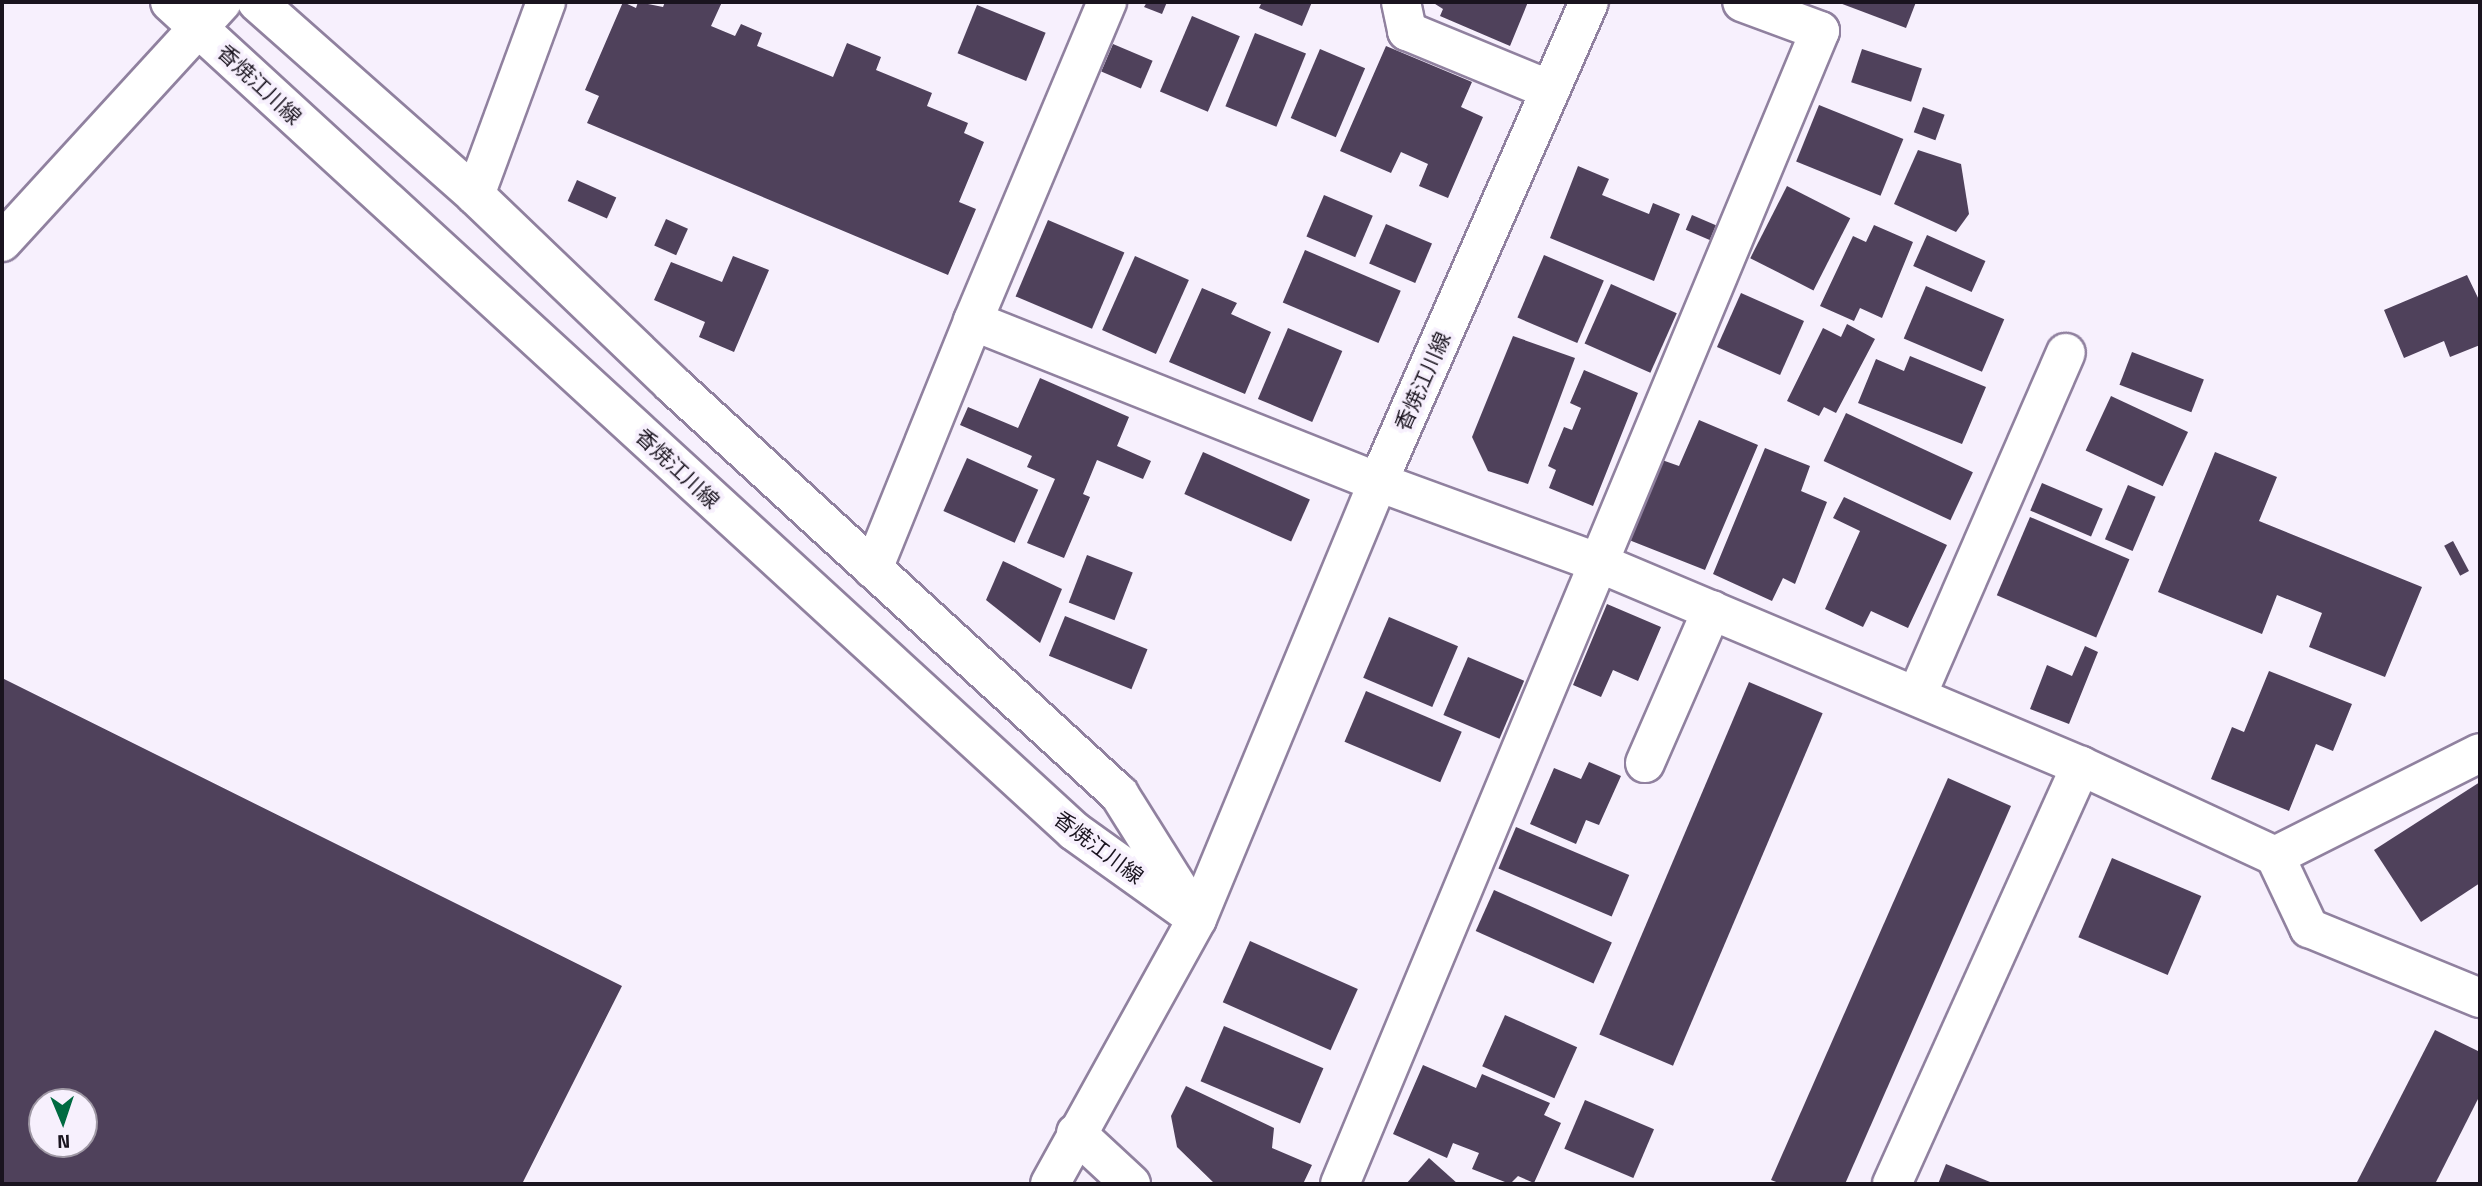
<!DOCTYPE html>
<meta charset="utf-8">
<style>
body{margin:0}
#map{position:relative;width:2482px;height:1186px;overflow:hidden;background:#f7f0fd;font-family:"Titillium Web","Noto Sans JP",sans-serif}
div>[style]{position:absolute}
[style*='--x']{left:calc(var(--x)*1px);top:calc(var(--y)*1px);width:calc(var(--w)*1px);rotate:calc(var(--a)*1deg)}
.building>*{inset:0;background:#4f415b;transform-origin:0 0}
.roads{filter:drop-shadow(2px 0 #90819f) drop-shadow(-2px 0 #90819f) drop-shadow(0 2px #90819f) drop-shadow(0 -2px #90819f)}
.minor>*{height:38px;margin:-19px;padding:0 19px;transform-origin:19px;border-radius:19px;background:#fff}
.major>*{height:38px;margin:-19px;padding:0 19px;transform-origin:19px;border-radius:19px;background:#fff}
span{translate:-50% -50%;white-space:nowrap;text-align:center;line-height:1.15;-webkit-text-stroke:7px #f7f0fd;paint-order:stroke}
.street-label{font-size:21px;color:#1a141f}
.frame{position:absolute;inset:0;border:4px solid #1a141f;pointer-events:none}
.north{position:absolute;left:28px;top:1088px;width:70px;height:70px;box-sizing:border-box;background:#f7f0fd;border:2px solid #9f98a4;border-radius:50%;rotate:178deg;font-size:19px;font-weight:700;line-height:28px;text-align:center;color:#1a141f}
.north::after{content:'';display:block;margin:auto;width:24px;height:32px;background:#006a41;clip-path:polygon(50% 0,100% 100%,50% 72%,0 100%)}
</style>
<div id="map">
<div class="building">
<i style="clip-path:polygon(623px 2px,636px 8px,638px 2px,663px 7px,665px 2px,722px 2px,711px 26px,735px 36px,741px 24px,762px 33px,757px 46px,833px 77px,847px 43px,881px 57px,876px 70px,932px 93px,927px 106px,968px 123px,964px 133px,984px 142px,959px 202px,976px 209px,948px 275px,587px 123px,599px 96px,585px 90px)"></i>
<i style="clip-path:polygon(1147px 2px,1167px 2px,1162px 14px,1144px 7px)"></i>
<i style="clip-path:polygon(1262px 2px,1312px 2px,1302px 26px,1259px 8px)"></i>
<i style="clip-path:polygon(1432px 2px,1528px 2px,1510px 46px,1440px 16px,1443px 9px)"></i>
<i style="clip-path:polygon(1837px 2px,1916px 2px,1906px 28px)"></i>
<i style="left:977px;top:5px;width:74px;height:52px;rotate:22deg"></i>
<i style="left:1192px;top:16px;width:52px;height:82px;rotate:23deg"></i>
<i style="left:1255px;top:33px;width:55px;height:79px;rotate:22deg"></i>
<i style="left:1113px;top:44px;width:43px;height:30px;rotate:23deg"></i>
<i style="clip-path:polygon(1386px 46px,1472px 82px,1461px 107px,1483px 117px,1448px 198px,1419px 186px,1428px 164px,1401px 152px,1391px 173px,1340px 151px)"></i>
<i style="left:1320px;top:49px;width:49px;height:75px;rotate:23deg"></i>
<i style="left:1862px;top:49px;width:63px;height:35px;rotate:18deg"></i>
<i style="left:1819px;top:105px;width:91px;height:61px;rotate:22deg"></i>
<i style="left:1923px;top:107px;width:23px;height:27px;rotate:20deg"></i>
<i style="clip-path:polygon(1918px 150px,1961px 164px,1969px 214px,1956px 232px,1894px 204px)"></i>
<i style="clip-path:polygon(1578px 166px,1609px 179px,1602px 195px,1649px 214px,1653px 203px,1680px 214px,1654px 281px,1550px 238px)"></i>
<i style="left:577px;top:180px;width:43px;height:23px;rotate:24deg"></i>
<i style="left:1787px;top:186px;width:71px;height:81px;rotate:27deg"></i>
<i style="left:1324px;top:195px;width:53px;height:45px;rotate:23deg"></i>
<i style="left:1692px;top:215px;width:26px;height:16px;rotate:23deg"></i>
<i style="left:666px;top:219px;width:24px;height:29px;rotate:24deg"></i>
<i style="left:1048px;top:220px;width:83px;height:83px;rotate:23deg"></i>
<i style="left:1386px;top:224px;width:50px;height:43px;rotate:23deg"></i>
<i style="clip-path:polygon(1874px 225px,1913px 242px,1882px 318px,1860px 308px,1854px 321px,1820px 306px,1853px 236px,1866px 242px)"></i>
<i style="left:1927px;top:235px;width:64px;height:34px;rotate:24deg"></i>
<i style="left:1305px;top:250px;width:104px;height:57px;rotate:23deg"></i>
<i style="left:1544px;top:255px;width:65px;height:68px;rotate:23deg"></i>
<i style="clip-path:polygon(733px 256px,769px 270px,734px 352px,699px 337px,705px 322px,654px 300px,671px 262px,722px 282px)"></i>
<i style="left:1135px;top:256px;width:59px;height:81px;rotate:24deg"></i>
<i style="clip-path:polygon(2467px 275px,2480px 302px,2480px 345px,2450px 357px,2444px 341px,2404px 358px,2384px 310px)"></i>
<i style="left:1611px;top:284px;width:72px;height:65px;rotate:24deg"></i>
<i style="left:1926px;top:286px;width:85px;height:57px;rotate:23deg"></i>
<i style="clip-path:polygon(1202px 288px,1237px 303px,1231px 314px,1271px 332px,1245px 394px,1169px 362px)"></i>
<i style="left:1741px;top:293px;width:69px;height:59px;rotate:24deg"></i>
<i style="clip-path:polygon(1847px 324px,1875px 339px,1836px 413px,1824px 407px,1819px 416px,1787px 401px,1823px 328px,1841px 337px)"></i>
<i style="left:1288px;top:328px;width:59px;height:77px;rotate:23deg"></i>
<i style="clip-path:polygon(1513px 336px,1575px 358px,1528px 484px,1488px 471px,1472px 437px)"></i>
<i style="left:2132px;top:352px;width:77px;height:35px;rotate:21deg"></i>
<i style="clip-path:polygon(1910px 356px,1986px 387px,1962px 444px,1858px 403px,1876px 359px,1904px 371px)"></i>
<i style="clip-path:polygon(1584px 370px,1638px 393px,1593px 506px,1549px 488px,1556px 470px,1548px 466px,1564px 427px,1572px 430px,1581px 408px,1570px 403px)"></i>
<i style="clip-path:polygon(1040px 378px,1129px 417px,1117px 446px,1151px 461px,1143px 479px,1097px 460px,1083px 494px,1090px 497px,1064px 558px,1027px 543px,1055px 479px,1027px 467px,1032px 456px,960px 425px,968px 407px,1018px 428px)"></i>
<i style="left:2111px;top:396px;width:85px;height:60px;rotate:25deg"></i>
<i style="left:1846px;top:413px;width:140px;height:53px;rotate:25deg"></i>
<i style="clip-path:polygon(1699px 420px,1758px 445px,1705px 570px,1629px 540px,1662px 460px,1679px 466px)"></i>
<i style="clip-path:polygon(1765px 448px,1810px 466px,1801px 491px,1827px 502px,1795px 584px,1783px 578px,1772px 601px,1713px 574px)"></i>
<i style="left:1203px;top:452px;width:117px;height:46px;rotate:24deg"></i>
<i style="clip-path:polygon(2215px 452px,2277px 477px,2259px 521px,2422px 587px,2385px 677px,2309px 647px,2322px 613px,2277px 595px,2262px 634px,2158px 592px)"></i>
<i style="left:967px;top:458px;width:78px;height:58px;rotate:24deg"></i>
<i style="left:2042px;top:483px;width:66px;height:30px;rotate:23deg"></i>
<i style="left:2128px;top:485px;width:30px;height:59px;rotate:23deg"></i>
<i style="clip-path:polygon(1844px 497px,1947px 545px,1908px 628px,1871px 611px,1863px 627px,1825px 609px,1860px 531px,1833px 518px)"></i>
<i style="left:2030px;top:517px;width:108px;height:85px;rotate:23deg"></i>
<i style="left:2453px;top:541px;width:34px;height:10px;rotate:62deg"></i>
<i style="left:1087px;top:555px;width:49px;height:51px;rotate:21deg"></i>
<i style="clip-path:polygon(1003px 561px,1062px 589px,1040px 643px,986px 600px)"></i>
<i style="clip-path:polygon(1607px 604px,1661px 627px,1638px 681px,1613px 670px,1601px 697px,1573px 685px)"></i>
<i style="left:1065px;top:616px;width:89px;height:43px;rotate:22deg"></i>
<i style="left:1389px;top:617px;width:75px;height:66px;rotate:23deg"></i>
<i style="clip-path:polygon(2085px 646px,2098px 652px,2069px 724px,2030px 709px,2047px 665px,2072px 676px)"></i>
<i style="left:1468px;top:657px;width:61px;height:63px;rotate:23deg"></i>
<i style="clip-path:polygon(2269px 671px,2352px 704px,2333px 751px,2316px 744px,2289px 811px,2211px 779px,2232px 727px,2244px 732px)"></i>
<i style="clip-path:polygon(evenodd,2px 678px,622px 986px,522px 1184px,2px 1184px,2px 678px,42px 1102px,84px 1102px,84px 1144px,42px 1144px,42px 1102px)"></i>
<i style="left:1749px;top:682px;width:80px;height:383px;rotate:23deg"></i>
<i style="left:1366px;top:691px;width:104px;height:55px;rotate:23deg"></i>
<i style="clip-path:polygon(1589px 762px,1621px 776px,1599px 825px,1586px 820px,1576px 844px,1530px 824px,1554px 768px,1581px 779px)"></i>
<i style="clip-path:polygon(1948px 778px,2011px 806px,1845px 1184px,1781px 1184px,1771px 1180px)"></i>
<i style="clip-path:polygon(2480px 782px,2480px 883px,2421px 922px,2374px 850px)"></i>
<i style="left:1516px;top:827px;width:123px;height:45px;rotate:23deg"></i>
<i style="left:2112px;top:858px;width:97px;height:86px;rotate:23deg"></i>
<i style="left:1494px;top:890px;width:129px;height:45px;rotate:24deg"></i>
<i style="left:1250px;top:941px;width:118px;height:67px;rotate:24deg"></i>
<i style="left:1505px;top:1015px;width:79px;height:56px;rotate:24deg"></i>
<i style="left:1224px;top:1026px;width:108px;height:60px;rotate:23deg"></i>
<i style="clip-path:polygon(2435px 1030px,2480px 1052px,2480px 1095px,2435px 1184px,2356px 1184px)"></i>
<i style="clip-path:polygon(1423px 1065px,1476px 1088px,1482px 1074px,1550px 1103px,1544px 1115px,1561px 1123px,1534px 1183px,1518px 1176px,1510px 1184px,1472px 1169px,1479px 1153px,1453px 1143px,1447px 1158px,1393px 1134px)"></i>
<i style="clip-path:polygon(1186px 1086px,1274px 1128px,1272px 1148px,1312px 1165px,1303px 1184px,1215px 1184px,1177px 1147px,1171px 1116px)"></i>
<i style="left:1585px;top:1100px;width:75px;height:53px;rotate:23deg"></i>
<i style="clip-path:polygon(1429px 1158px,1458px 1184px,1406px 1184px)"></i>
<i style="clip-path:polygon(1946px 1164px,1995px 1184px,1938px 1184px)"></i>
</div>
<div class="roads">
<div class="minor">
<i style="--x:1107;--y:2;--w:346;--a:112.8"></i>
<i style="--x:973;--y:321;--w:436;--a:21.7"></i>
<i style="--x:1378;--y:482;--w:235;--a:20.1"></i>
<i style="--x:1599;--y:563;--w:523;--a:22.84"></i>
<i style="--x:2081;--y:766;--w:214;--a:24.9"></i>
<i style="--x:2275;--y:856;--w:80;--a:64.7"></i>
<i style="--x:2309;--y:928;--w:185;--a:22.3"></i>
<i style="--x:1401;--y:2;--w:30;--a:78"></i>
<i style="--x:1407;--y:31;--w:155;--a:22.4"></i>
<i style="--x:475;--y:195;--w:206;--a:-69.8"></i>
<i style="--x:2;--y:242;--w:326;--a:-47.5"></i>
<i style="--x:873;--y:569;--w:267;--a:-68"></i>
<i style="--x:1917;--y:695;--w:373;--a:-66.5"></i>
<i style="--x:1645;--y:763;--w:167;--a:-66.4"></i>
<i style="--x:2275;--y:856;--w:229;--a:-26.7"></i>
<i style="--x:1076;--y:1133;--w:75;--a:42.8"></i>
<i style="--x:1050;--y:1184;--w:303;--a:-61"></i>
<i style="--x:1340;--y:1184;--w:1249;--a:-67.4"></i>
<i style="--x:1820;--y:31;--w:83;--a:-159.6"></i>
<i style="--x:1892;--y:1184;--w:459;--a:-65.7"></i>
</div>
<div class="major">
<i style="--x:170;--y:2;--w:1227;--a:42.52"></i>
<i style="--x:1074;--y:831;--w:151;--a:35.6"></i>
<i style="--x:257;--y:2;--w:291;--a:41.5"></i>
<i style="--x:475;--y:195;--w:273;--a:43.8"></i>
<i style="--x:672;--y:384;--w:607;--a:42.53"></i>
<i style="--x:1119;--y:794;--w:130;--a:57.9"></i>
<i style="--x:1197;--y:919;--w:473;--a:-67.5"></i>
<i style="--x:1378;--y:482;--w:524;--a:-66.27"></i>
</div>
</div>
<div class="street-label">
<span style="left:260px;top:84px;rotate:43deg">香焼江川線</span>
<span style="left:1422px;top:381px;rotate:-66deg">香焼江川線</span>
<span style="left:678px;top:468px;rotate:43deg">香焼江川線</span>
<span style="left:1099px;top:847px;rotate:37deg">香焼江川線</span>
</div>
<div class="frame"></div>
<div class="north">N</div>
</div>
